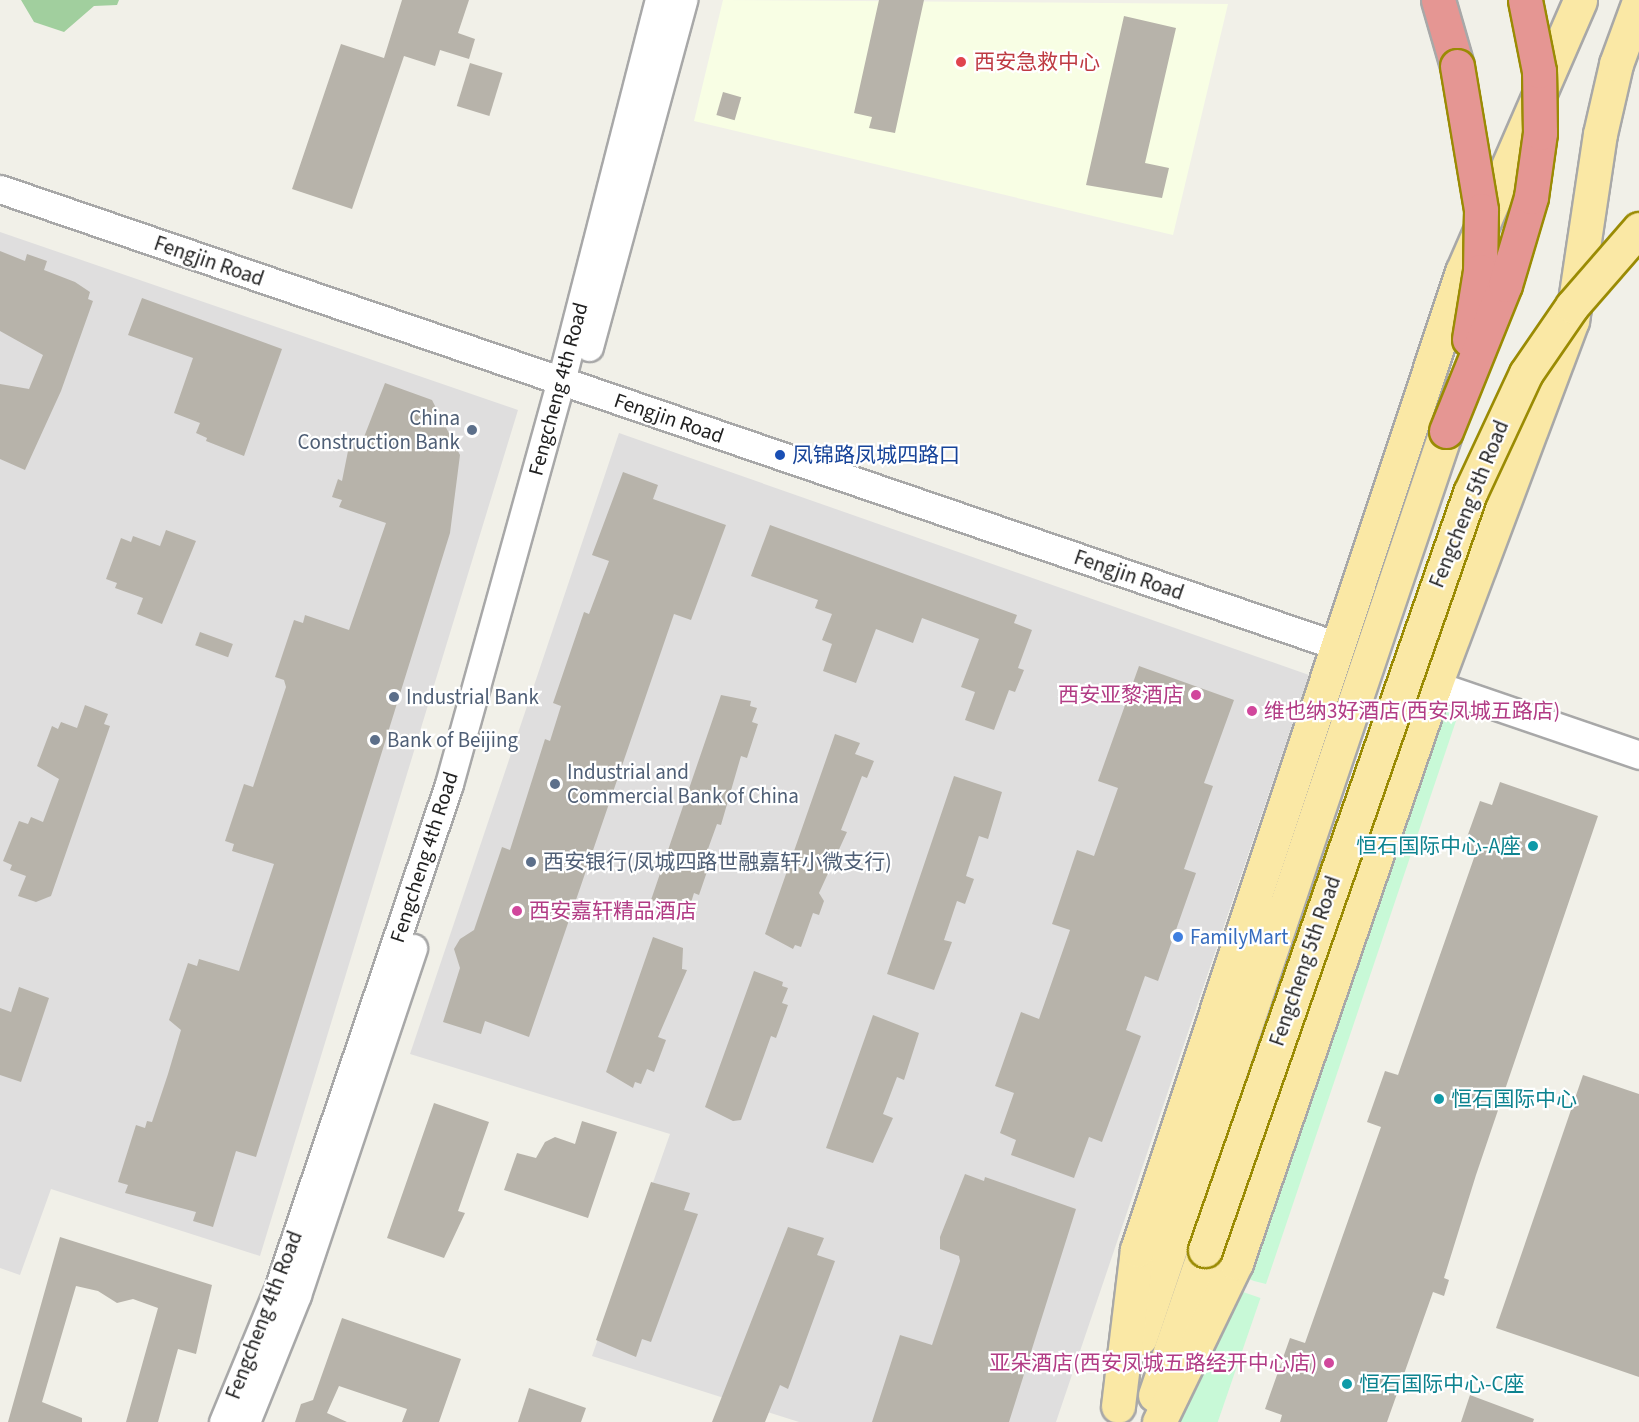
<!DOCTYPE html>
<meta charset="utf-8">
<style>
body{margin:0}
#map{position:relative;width:1639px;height:1422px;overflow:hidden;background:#f1f0e8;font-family:"Source Sans 3","Noto Sans SC",sans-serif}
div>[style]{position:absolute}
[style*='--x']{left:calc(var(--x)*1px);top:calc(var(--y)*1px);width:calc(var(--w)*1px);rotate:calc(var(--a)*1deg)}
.residential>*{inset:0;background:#dfdede}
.education>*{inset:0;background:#f8fee4}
.forest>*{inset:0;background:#a1cf9e}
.park>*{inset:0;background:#c8f9d7;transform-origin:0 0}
.building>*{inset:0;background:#b7b3aa;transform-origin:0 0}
.roads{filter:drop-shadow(2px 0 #a8a8a8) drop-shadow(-2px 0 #a8a8a8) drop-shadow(0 2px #a8a8a8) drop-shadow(0 -2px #a8a8a8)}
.minor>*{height:27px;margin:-13.5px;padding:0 13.5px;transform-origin:13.5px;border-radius:13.5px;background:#fff}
.major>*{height:33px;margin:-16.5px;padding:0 16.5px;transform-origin:16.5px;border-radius:16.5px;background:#fae8a5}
.highway>*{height:33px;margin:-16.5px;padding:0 16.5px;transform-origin:16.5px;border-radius:16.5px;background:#e59693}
.bridges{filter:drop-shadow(2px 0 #9a8b04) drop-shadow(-2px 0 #9a8b04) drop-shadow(0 2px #9a8b04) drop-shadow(0 -2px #9a8b04)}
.major-bridge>*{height:33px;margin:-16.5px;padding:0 16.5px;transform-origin:16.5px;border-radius:16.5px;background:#fae8a5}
.highway-bridge>*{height:33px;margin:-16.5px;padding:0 16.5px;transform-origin:16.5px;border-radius:16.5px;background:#e59693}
.dots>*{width:16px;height:16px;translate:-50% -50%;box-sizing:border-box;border:3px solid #fff;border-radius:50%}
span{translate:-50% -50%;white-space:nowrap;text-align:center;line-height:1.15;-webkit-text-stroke:4.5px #fff;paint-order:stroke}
.health-label{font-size:21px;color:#be3a42}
.left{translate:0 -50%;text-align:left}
.street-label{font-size:21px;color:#212121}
.service-label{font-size:21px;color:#4e5e75}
.right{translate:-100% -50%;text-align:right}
.transit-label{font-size:21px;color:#164399}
.hotel-label{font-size:21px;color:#b23c85}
.culture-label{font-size:21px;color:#0d838f}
.shop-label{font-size:21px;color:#366cbe}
</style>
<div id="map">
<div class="residential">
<i style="clip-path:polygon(0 232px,518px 410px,260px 1256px,51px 1189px,20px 1275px,0 1268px)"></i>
<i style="clip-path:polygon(619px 433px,1309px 675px,1056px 1422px,799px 1422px,592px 1356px,670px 1134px,410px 1054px)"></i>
</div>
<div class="education">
<i style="clip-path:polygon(723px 0,1228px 4px,1173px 235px,694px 121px)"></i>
</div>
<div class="forest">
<i style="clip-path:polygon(21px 0,119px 0,117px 5px,94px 6px,64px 32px,34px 22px)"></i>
</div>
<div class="park">
<i style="clip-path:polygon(1441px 712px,1459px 712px,1266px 1284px,1254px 1281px,1221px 1268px)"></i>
<i style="left:1217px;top:1283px;width:46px;height:147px;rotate:19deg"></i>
</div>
<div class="building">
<i style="clip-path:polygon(402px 0,469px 0,458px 33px,475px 39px,469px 59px,440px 50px,435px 66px,404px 56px,352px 209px,292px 189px,341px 44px,384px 58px)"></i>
<i style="clip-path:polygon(879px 0,924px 0,895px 133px,869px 128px,872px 117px,854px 113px)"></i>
<i style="clip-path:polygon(1124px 16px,1176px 28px,1145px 163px,1169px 168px,1162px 198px,1086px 185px)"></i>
<i style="left:470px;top:63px;width:34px;height:45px;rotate:17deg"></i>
<i style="left:723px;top:92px;width:19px;height:24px;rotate:16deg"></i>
<i style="clip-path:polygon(0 251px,25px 261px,27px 254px,47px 261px,44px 270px,75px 282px,90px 292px,88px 299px,93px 301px,61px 391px,25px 470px,0 459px,0 384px,29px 389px,43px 355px,0 331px)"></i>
<i style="clip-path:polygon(142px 298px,282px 349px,244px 456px,206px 441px,207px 438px,196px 433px,200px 423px,174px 413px,193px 358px,128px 335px)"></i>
<i style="clip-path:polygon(385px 383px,432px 400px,460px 455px,450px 533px,256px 1157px,236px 1151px,213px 1227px,193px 1221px,196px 1212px,125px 1193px,128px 1185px,118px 1182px,136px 1125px,145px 1128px,147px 1121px,152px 1122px,168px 1074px,181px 1030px,169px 1020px,188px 963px,197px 966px,199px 959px,239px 971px,274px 864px,232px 851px,234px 844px,225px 841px,244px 784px,253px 787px,286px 687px,284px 680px,275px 677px,294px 620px,303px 623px,305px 615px,349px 630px,367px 578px,386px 523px,339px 507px,342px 500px,332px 497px,338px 479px,342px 481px,350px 441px,360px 444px,364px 437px)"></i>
<i style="clip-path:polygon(623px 472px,658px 485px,653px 499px,726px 525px,691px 620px,674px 614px,529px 1037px,485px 1021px,481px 1034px,443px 1022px,460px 968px,454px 949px,460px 939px,474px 930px,502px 847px,510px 850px,545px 739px,550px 741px,561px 706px,553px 703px,584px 612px,589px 614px,609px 561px,592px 555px)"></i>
<i style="clip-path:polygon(770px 525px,1017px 615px,1014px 623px,1032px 630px,1018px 668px,1024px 670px,1015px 692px,1009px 690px,994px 730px,965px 720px,975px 692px,961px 687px,979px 639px,922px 618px,913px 643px,876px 629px,856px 683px,823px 671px,832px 644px,822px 640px,832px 614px,815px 608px,818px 600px,751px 576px)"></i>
<i style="clip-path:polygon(166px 530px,196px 541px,162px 624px,137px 614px,143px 598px,115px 588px,117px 583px,106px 579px,121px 538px,131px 542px,133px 536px,160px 546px)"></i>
<i style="left:200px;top:632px;width:35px;height:14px;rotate:20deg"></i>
<i style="clip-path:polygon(1139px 666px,1234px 700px,1204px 783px,1213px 786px,1184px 869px,1196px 873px,1158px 981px,1145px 976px,1126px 1030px,1141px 1036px,1102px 1142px,1089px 1137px,1074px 1178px,1011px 1155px,1016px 1140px,1000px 1133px,1014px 1093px,995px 1086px,1021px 1012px,1039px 1019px,1070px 930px,1052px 924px,1077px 850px,1094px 856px,1118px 788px,1098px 781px)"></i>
<i style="clip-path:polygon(721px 695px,751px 701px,750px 706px,757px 708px,752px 722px,758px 724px,747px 758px,741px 756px,721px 825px,717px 824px,704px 860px,710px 863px,699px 895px,694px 893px,689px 909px,682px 906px,681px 910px,651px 900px)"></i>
<i style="clip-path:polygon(85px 705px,108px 714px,104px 724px,110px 726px,51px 896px,36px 902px,18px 896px,26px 876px,10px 870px,12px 865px,3px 861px,19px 821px,28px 824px,31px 817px,43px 822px,59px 779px,37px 766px,52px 726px,58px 729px,61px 722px,77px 728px)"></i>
<i style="clip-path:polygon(835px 734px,860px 743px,855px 754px,874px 761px,867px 778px,862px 776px,841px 830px,847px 832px,819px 893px,824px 901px,819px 915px,813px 913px,801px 947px,795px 945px,793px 949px,765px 934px)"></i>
<i style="clip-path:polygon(954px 776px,1002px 792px,988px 839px,979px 836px,966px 876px,974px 879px,965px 904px,957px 901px,944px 940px,952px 942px,934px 990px,887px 974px)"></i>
<i style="clip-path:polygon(1500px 782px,1598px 816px,1476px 1175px,1444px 1278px,1449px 1280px,1444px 1296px,1433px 1292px,1387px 1422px,1280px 1422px,1282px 1415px,1265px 1409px,1290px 1338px,1305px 1343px,1381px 1127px,1367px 1122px,1385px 1071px,1398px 1075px,1475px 855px,1462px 851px,1480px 801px,1492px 805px)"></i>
<i style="clip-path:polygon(653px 937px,683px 948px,682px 969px,687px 970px,658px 1037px,666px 1040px,654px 1072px,647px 1069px,641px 1084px,635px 1082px,633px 1088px,606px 1072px)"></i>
<i style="clip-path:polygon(754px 971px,783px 982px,782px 986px,788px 988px,782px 1003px,788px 1005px,776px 1038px,771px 1036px,741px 1120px,733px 1121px,705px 1107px)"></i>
<i style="clip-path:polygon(19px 987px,49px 998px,21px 1082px,0 1075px,0 1008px,11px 1012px)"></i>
<i style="clip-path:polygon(873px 1015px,919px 1033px,904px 1080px,897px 1077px,883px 1114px,893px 1118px,873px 1163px,826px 1148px)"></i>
<i style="clip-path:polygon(1583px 1075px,1639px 1094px,1639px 1377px,1496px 1328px)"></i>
<i style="clip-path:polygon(434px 1103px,489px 1122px,458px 1211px,465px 1213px,444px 1258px,387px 1238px)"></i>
<i style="clip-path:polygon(582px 1121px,617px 1132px,588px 1218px,504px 1190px,517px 1153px,536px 1158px,545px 1142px,555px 1137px,575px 1144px)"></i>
<i style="clip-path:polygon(965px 1174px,984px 1181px,985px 1177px,1076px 1209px,1009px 1422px,872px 1422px,900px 1335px,932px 1345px,960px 1261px,959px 1256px,940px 1249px,940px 1237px)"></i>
<i style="clip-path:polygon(651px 1182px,690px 1193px,684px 1210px,698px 1214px,651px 1342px,642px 1339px,636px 1357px,596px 1340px)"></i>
<i style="clip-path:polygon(788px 1227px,824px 1238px,817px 1255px,835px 1261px,788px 1389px,780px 1385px,765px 1422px,712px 1422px)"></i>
<i style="clip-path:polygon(60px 1237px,212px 1285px,196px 1354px,178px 1349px,158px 1422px,126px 1422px,158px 1308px,133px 1299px,117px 1303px,98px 1291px,76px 1286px,42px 1402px,82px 1418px,82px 1422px,8px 1422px)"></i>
<i style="clip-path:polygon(342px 1318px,461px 1359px,439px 1422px,402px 1422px,407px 1409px,339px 1386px,327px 1413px,347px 1422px,295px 1422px,301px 1404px,313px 1400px)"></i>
<i style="clip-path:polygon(529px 1388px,586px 1408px,581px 1422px,518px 1422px)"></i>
<i style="clip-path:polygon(1470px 1395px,1534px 1419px,1533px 1422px,1461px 1422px)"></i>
</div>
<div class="roads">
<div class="minor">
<i style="--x:0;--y:189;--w:1414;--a:18.86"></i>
<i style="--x:589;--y:347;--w:360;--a:-74.8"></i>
<i style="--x:1435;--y:685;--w:216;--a:18.9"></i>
<i style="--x:223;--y:1422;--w:144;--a:-67.5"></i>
<i style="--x:278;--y:1289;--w:533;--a:-71.29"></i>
<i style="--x:449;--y:784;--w:418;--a:-74.5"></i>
<i style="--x:561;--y:381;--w:393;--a:-75.6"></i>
<i style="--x:246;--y:1422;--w:137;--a:-68.1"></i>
<i style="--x:297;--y:1295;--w:366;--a:-71.5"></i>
</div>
<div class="major">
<i style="--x:1140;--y:1338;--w:957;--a:-71.36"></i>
<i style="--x:1155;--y:1395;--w:153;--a:-71"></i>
<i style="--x:1118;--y:1406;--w:157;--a:-83.1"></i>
<i style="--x:1137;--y:1250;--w:1031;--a:-71.62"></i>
<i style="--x:1462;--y:272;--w:296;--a:-66.5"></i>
<i style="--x:1159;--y:1422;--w:177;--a:-64.2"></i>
<i style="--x:1236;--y:1263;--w:611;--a:-71"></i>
<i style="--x:1435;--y:685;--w:389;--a:-69.4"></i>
<i style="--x:1572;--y:321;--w:189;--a:-81.5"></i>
<i style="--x:1600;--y:134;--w:72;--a:-77.1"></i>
<i style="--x:1616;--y:64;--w:67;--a:-69.9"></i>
</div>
<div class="highway">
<i style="--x:1438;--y:0;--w:69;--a:73.9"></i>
</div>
</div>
<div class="bridges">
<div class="major-bridge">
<i style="--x:1205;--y:1250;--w:802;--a:-70.71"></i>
<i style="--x:1470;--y:493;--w:132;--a:-65"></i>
<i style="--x:1526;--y:373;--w:81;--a:-55.5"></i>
<i style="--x:1572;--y:306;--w:102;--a:-49"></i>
</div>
<div class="highway-bridge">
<i style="--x:1457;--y:66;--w:146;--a:80.5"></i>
<i style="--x:1481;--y:210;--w:61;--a:90.9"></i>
<i style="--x:1480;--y:271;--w:69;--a:99.2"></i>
<i style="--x:1446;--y:431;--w:157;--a:-68"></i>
<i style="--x:1505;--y:285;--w:92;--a:-73.5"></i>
<i style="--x:1531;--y:197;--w:65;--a:-82"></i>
<i style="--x:1540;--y:133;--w:62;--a:-90.9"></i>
<i style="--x:1539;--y:71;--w:72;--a:-101.2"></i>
</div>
</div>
<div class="dots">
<i style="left:961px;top:62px;background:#e0444e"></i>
<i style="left:472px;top:430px;background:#5c6f8a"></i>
<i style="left:780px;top:455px;background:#1a4fb4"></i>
<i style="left:1196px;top:695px;background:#d1479c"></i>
<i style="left:394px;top:697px;background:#5c6f8a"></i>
<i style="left:1252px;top:711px;background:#d1479c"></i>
<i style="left:375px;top:740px;background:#5c6f8a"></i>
<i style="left:555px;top:784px;background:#5c6f8a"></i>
<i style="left:1533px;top:846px;background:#0f9aa8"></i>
<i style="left:531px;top:862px;background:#5c6f8a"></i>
<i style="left:517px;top:911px;background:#d1479c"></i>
<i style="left:1178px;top:937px;background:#3f7fe0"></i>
<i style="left:1439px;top:1099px;background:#0f9aa8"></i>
<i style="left:1329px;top:1363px;background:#d1479c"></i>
<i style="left:1347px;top:1384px;background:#0f9aa8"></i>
</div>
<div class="health-label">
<span class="left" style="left:974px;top:62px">西安急救中心</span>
</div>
<div class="street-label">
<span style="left:209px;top:261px;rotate:19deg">Fengjin Road</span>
<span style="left:558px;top:389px;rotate:-75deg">Fengcheng 4th Road</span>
<span style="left:669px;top:418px;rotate:19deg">Fengjin Road</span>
<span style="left:1469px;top:504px;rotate:-68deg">Fengcheng 5th Road</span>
<span style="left:1129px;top:575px;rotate:19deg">Fengjin Road</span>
<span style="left:424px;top:857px;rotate:-72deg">Fengcheng 4th Road</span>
<span style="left:1305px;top:961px;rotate:-71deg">Fengcheng 5th Road</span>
<span style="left:264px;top:1315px;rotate:-69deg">Fengcheng 4th Road</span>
</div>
<div class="service-label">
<span class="right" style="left:460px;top:430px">China<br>Construction Bank</span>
<span class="left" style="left:406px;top:697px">Industrial Bank</span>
<span class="left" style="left:387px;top:740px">Bank of Beijing</span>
<span class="left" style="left:567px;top:784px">Industrial and<br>Commercial Bank of China</span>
<span class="left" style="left:543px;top:862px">西安银行(凤城四路世融嘉轩小微支行)</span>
</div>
<div class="transit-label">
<span class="left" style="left:792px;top:455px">凤锦路凤城四路口</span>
</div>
<div class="hotel-label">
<span class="right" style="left:1184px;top:695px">西安亚黎酒店</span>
<span class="left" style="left:1264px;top:711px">维也纳3好酒店(西安凤城五路店)</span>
<span class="left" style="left:529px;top:911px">西安嘉轩精品酒店</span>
<span class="right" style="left:1317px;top:1363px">亚朵酒店(西安凤城五路经开中心店)</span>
</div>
<div class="culture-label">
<span class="right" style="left:1521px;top:846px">恒石国际中心-A座</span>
<span class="left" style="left:1451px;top:1099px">恒石国际中心</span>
<span class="left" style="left:1359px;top:1384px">恒石国际中心-C座</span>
</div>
<div class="shop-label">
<span class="left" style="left:1190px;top:937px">FamilyMart</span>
</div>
</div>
